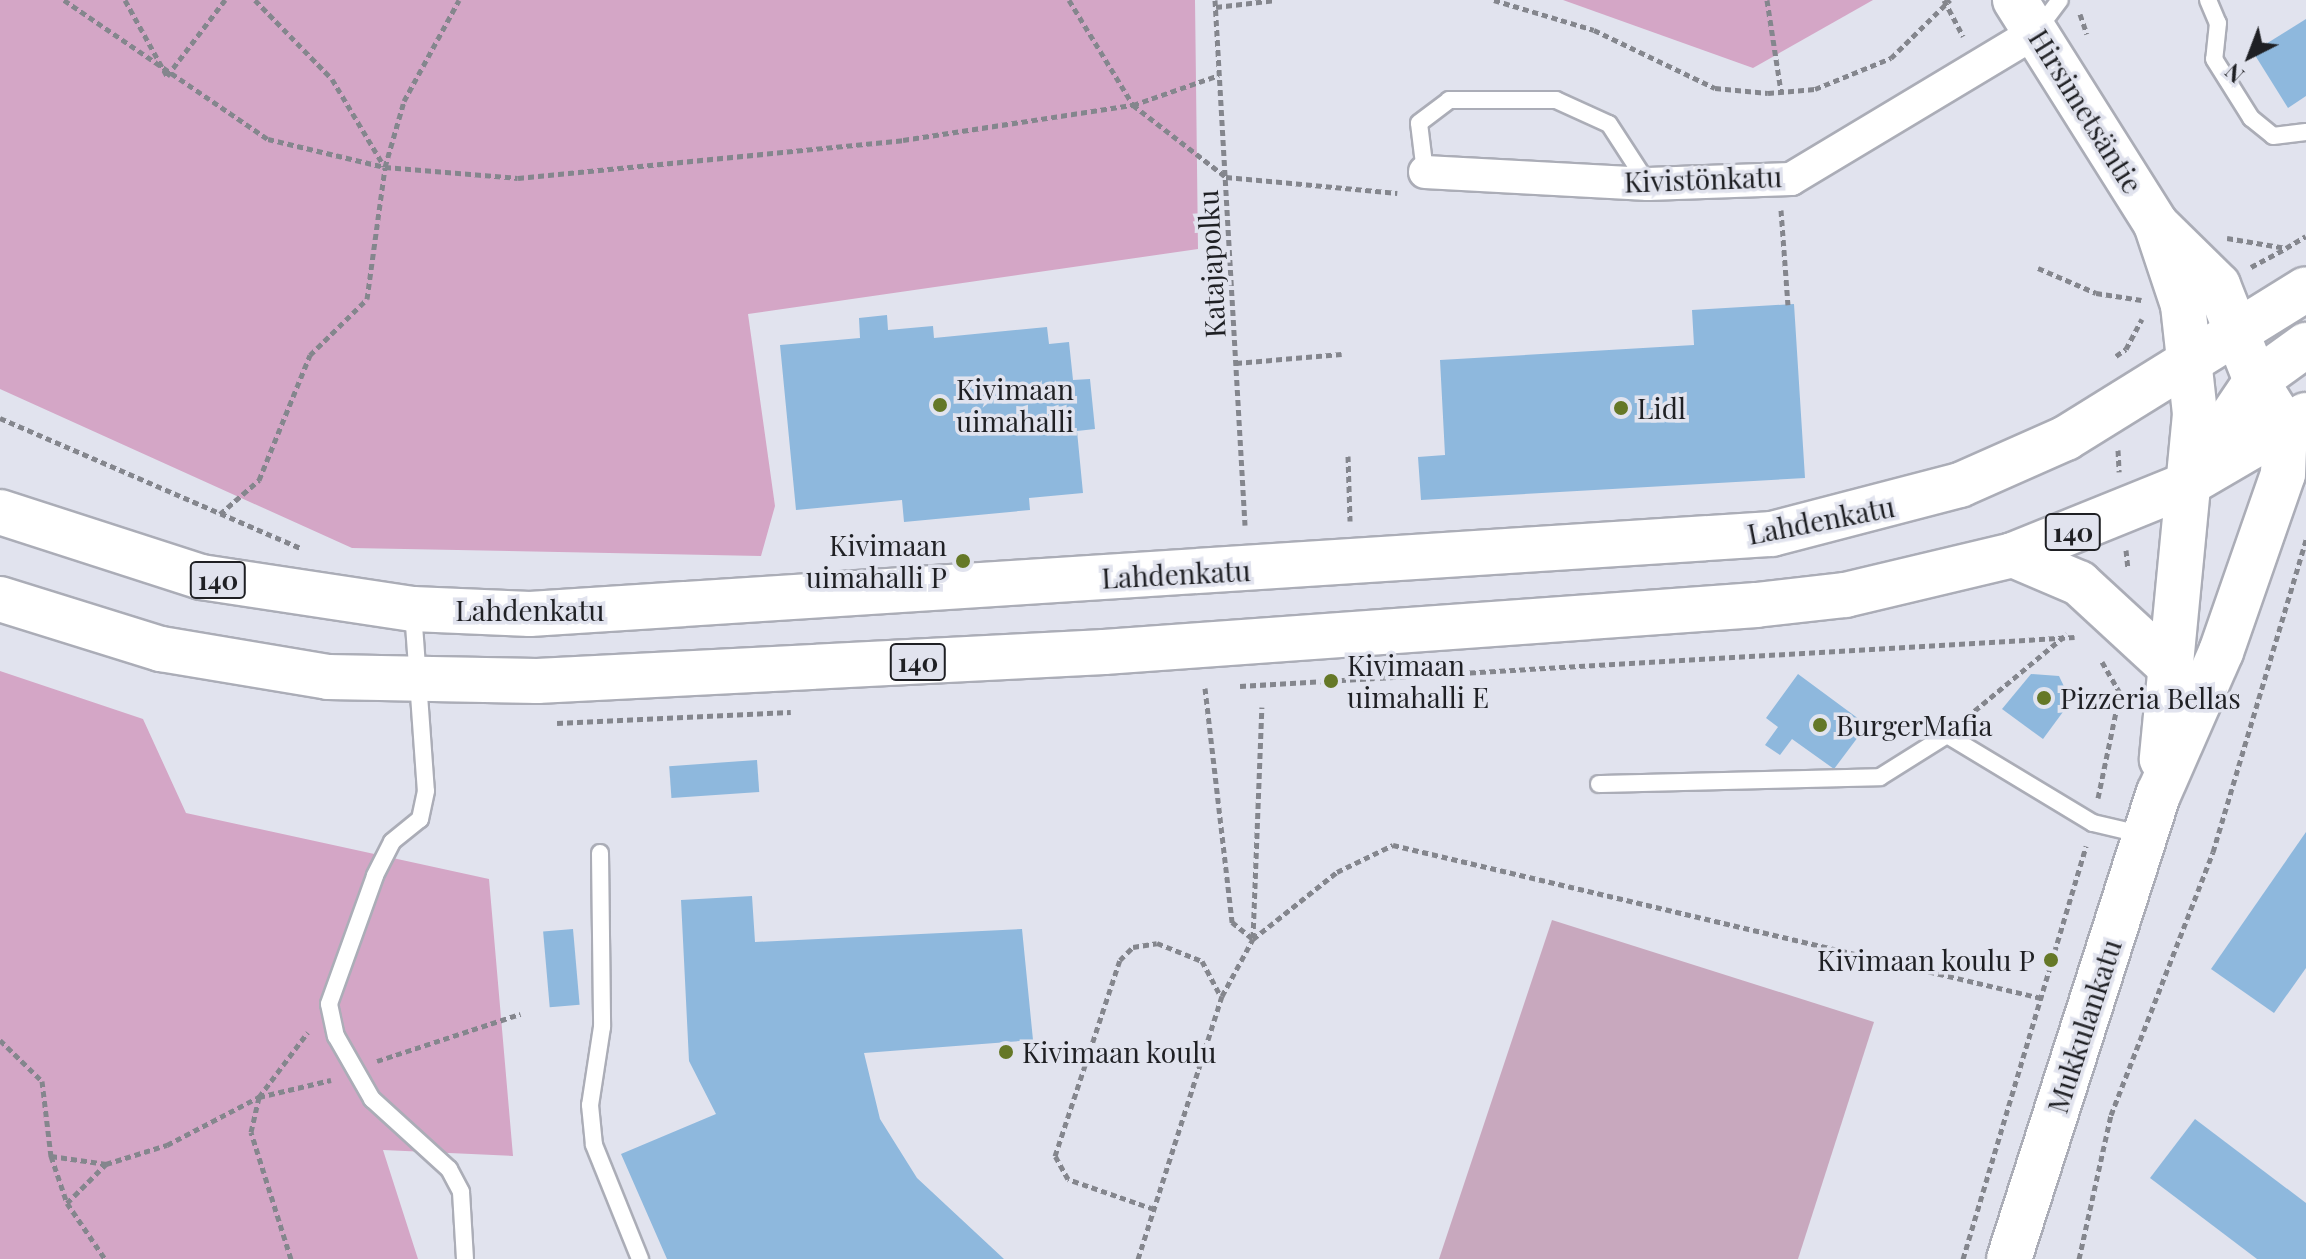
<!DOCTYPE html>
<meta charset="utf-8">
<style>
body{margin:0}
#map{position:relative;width:2306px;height:1259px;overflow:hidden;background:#e1e3ee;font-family:"Playfair Display",serif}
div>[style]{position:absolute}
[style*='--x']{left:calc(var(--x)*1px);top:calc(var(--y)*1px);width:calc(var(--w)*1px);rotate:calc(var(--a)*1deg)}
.green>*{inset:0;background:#c8a8be}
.forest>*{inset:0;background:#d4a6c6}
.building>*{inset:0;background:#8eb8dd;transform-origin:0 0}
.path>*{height:5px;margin-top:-2.5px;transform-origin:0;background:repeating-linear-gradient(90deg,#84868d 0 6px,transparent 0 10px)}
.roads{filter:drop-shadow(2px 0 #abadb7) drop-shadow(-2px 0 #abadb7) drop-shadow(0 2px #abadb7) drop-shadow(0 -2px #abadb7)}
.lane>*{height:16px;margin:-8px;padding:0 8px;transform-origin:8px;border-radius:8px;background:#fff}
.street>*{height:32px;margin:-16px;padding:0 16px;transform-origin:16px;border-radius:16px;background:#fff}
.secondary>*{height:44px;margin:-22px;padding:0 22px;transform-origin:22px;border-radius:22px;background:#fff}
.primary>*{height:44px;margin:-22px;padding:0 22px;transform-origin:22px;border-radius:22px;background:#fff}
.dots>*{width:22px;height:22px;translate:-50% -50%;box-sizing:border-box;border:4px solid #e1e3ee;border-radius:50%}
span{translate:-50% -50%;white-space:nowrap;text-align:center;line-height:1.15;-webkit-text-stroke:7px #e1e3ee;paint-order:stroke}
.shield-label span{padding:2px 6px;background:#e1e3ee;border:2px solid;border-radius:6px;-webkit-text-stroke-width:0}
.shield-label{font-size:26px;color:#1f2024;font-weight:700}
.street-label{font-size:28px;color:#1f2024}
.poi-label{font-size:28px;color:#1f2024}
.left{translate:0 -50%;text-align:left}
.right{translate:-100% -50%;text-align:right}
.north{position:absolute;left:2210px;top:16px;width:80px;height:80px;-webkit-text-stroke:6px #e1e3ee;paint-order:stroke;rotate:222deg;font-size:22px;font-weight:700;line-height:32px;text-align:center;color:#1f2024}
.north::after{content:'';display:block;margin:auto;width:28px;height:36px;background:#1f2024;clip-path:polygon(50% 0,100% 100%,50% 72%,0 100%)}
</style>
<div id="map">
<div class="green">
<i style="clip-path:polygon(1552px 920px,1874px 1022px,1798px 1259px,1439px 1259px)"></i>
</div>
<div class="forest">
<i style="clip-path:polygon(0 0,1195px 0,1198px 249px,748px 314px,775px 506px,761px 556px,352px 548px,0 389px)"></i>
<i style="clip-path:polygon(1563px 0,1873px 0,1753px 68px)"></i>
<i style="clip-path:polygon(0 671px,143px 719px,186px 813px,489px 879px,513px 1156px,383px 1150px,418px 1259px,0 1259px)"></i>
</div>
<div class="building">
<i style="clip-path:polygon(2306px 19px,2306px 96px,2288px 108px,2253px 52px)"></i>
<i style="clip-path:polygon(1794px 304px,1805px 478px,1421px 500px,1418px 457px,1445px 455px,1440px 360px,1694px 345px,1692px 310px)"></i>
<i style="clip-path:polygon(887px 315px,888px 330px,933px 326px,934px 338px,1047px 327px,1049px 344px,1069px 342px,1073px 380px,1090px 379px,1095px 429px,1077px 431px,1083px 493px,1029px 498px,1030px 510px,904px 522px,902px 500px,796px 510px,780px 345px,860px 338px,859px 318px)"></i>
<i style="clip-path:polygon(1798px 674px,1867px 725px,1834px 769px,1792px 739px,1780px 755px,1765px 745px,1778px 727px,1766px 718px)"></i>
<i style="clip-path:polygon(2031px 674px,2059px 676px,2071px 701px,2043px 739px,2002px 709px)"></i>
<i style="left:757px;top:760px;width:32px;height:88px;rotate:86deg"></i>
<i style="clip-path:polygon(2306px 832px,2306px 968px,2274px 1013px,2211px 969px)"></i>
<i style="clip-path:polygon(752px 896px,755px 942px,1022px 929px,1033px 1040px,864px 1053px,880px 1119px,917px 1178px,1004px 1259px,667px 1259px,621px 1154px,716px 1114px,689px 1061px,681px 900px)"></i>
<i style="left:573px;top:929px;width:76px;height:30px;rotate:85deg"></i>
<i style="clip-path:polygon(2195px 1119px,2306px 1203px,2306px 1259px,2257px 1259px,2150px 1178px)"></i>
</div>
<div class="path">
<i style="--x:64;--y:0;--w:247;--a:34.3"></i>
<i style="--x:268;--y:139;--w:120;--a:13.5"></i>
<i style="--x:385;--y:167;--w:133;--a:4.7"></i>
<i style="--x:518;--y:178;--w:387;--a:-5.6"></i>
<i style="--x:903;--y:140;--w:233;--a:-8.7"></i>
<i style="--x:1133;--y:105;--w:91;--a:-19.2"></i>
<i style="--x:125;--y:0;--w:87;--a:61.1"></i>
<i style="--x:167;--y:76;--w:96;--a:-52.7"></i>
<i style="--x:255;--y:0;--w:110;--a:45.7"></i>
<i style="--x:332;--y:79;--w:101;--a:59.1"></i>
<i style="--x:1069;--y:0;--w:123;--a:58.6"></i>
<i style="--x:1133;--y:105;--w:118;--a:37.7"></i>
<i style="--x:1226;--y:177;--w:172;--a:5.3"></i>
<i style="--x:1215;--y:0;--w:526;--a:86.73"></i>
<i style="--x:1494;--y:0;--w:104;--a:16.7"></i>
<i style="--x:1594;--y:30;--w:134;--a:25.6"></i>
<i style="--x:1715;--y:88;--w:53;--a:5.4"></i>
<i style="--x:1768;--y:93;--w:47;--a:-4.9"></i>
<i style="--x:1815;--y:89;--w:82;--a:-22.2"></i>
<i style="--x:1891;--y:58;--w:83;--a:-44.5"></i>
<i style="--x:1767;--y:0;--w:93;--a:81.3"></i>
<i style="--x:1944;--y:0;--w:41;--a:62.2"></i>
<i style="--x:1216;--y:7;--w:60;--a:-6.7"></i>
<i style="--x:2080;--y:14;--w:21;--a:71"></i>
<i style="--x:1781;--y:210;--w:95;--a:85.8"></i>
<i style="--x:2227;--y:238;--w:60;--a:9.6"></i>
<i style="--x:2286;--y:248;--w:23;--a:-31"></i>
<i style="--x:2251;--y:267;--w:38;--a:-28"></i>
<i style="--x:2038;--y:268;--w:63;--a:23.3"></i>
<i style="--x:2096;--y:293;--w:46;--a:8.8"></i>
<i style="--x:2126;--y:349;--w:34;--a:-62"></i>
<i style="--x:2116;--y:356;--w:12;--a:-35"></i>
<i style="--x:1236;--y:363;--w:106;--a:-4.9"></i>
<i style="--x:0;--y:418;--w:329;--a:23.4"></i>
<i style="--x:2118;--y:450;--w:22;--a:87"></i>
<i style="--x:1348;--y:456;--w:65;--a:88.2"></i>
<i style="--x:220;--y:514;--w:52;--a:-41.1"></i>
<i style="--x:259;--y:480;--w:135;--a:-67.8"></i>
<i style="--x:310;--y:355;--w:80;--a:-44.5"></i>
<i style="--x:367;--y:299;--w:133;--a:-82.2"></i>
<i style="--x:385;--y:167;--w:69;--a:-73.9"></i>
<i style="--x:404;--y:101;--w:115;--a:-61.4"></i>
<i style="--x:2126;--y:550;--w:19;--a:84"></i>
<i style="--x:1240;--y:686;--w:836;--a:-3.36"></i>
<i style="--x:1205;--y:688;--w:236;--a:83.4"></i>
<i style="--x:1232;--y:922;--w:27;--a:39"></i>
<i style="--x:1967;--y:717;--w:130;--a:-39.7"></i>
<i style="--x:557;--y:723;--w:234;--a:-2.7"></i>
<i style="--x:2098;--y:798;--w:107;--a:-78.2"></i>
<i style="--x:2120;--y:693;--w:36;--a:-120"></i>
<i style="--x:1253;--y:938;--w:231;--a:-87.8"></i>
<i style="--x:0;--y:1040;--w:59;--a:44.3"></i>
<i style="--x:42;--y:1081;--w:76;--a:83.2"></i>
<i style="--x:51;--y:1156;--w:50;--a:71.2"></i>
<i style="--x:67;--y:1203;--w:68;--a:55.8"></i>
<i style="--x:377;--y:1061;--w:151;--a:-18.2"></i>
<i style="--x:51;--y:1156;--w:56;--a:8.3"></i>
<i style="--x:67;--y:1203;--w:55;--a:-45"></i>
<i style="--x:106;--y:1164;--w:64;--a:-17.3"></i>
<i style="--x:167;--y:1145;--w:104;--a:-27.6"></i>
<i style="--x:259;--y:1097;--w:74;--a:-13.3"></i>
<i style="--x:1154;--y:1209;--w:91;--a:-160.8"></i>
<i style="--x:1068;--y:1179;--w:26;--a:-119"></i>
<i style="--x:1055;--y:1156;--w:206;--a:-71.7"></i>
<i style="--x:1120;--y:960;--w:18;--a:-45"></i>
<i style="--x:1133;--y:947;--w:24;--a:-9"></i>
<i style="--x:1157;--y:943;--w:48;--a:21.8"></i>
<i style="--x:1202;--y:961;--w:40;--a:62"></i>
<i style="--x:291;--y:1259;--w:133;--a:-107.5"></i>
<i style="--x:251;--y:1132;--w:36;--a:-77"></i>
<i style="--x:259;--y:1097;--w:81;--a:-53"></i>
<i style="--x:1138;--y:1259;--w:276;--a:-72.3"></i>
<i style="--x:1222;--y:996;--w:65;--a:-61.5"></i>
<i style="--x:1253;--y:939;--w:107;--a:-38.6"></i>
<i style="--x:1337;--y:872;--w:62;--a:-25.7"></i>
<i style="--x:1393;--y:845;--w:666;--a:13.28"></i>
<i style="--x:1963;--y:1259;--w:431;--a:-73.4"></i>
<i style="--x:2079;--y:1259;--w:148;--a:-77.5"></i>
<i style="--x:2111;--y:1115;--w:282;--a:-68.8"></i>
<i style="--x:2213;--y:852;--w:326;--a:-73.4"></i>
</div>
<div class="roads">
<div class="lane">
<i style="--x:2208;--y:0;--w:25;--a:67"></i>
<i style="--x:2218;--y:23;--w:36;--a:96"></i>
<i style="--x:2214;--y:59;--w:70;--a:57.9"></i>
<i style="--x:2251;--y:118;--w:28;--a:39"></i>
<i style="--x:2273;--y:136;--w:33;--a:-7"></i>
<i style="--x:2038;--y:29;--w:36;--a:-53"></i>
<i style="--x:1425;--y:172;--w:49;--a:-97"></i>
<i style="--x:1419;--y:123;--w:38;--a:-37"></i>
<i style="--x:1449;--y:100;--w:107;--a:0"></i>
<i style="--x:1556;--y:100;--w:58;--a:24.4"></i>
<i style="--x:1609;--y:124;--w:72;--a:57"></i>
<i style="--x:413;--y:611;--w:180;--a:85.9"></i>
<i style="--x:426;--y:791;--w:29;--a:102"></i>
<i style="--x:420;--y:819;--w:36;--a:141"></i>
<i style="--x:392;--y:842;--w:38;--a:117"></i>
<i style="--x:375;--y:876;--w:136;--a:109.8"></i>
<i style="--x:329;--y:1004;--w:33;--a:78"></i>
<i style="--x:336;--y:1036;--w:73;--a:60.3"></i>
<i style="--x:372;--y:1099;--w:104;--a:42.3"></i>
<i style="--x:449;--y:1169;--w:26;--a:62"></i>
<i style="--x:461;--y:1192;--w:67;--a:86.6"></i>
<i style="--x:1599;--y:784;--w:281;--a:-1.4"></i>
<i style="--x:1880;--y:777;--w:79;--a:-32.1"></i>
<i style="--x:1947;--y:735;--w:170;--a:31.1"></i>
<i style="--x:2093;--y:823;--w:52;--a:13.2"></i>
<i style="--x:600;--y:853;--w:174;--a:89.3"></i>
<i style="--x:602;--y:1027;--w:79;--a:98.7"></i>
<i style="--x:590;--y:1105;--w:40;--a:84.3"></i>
<i style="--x:594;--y:1145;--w:123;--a:68"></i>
</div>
<div class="street">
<i style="--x:1425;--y:172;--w:223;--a:3.1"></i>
<i style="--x:1648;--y:184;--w:143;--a:-2"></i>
<i style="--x:1791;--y:179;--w:287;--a:-31"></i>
</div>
<div class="secondary">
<i style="--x:2015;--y:0;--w:265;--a:57.8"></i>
<i style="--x:2156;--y:224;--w:85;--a:71.6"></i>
<i style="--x:2183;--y:305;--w:110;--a:83.7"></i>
<i style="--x:2195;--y:414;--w:347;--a:95.5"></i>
<i style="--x:2009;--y:1259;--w:490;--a:-72.2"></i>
<i style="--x:2159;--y:793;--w:154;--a:-66.3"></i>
<i style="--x:2221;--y:652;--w:188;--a:-70.8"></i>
<i style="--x:2283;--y:474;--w:47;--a:-87.6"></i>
<i style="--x:2285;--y:427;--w:54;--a:-122.2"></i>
<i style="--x:2256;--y:381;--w:103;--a:-111.6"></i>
<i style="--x:2218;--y:285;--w:87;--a:-135.5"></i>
</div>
<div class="primary">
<i style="--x:2187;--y:483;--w:123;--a:-55.9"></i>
<i style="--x:2256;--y:381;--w:62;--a:-35.8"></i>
<i style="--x:0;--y:512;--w:211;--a:17.9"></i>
<i style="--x:201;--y:577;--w:214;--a:8.6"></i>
<i style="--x:413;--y:609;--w:117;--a:2.4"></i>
<i style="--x:530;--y:614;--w:1245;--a:-3.69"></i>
<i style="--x:1772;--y:534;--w:194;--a:-14.6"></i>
<i style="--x:1960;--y:485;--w:116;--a:-23.9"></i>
<i style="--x:2066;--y:438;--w:282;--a:-31.8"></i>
<i style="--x:2013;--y:555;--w:72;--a:23"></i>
<i style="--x:2079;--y:583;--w:122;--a:42.7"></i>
<i style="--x:0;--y:599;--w:169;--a:17.3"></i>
<i style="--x:161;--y:649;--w:169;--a:9.5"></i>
<i style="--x:328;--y:677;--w:209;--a:1.1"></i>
<i style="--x:537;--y:681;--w:568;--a:-2.93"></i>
<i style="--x:1104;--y:652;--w:654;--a:-4.12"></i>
<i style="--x:1756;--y:605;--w:90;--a:-6.4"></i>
<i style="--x:1845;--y:595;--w:173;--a:-13.4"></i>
<i style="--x:2013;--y:555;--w:187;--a:-22"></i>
<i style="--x:2186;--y:485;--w:139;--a:-30.3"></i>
</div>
</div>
<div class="dots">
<i style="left:940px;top:405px;background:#657827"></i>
<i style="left:1621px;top:408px;background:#657827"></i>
<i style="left:963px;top:561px;background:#657827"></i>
<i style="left:1331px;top:681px;background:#657827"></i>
<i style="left:2044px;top:698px;background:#657827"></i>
<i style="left:1820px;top:725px;background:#657827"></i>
<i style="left:2051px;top:960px;background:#657827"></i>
<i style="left:1006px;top:1052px;background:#657827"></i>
</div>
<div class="shield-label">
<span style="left:2073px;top:532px">140</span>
<span style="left:218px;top:580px">140</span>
<span style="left:918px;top:662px">140</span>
</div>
<div class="street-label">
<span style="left:2086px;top:111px;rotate:58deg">Hirsimetsäntie</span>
<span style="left:1703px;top:179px;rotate:-2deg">Kivistönkatu</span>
<span style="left:1211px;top:264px;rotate:-93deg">Katajapolku</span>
<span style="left:1821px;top:520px;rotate:-11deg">Lahdenkatu</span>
<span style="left:1176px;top:574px;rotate:-3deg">Lahdenkatu</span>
<span style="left:530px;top:610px">Lahdenkatu</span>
<span style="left:2084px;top:1026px;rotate:-72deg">Mukkulankatu</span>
</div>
<div class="poi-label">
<span class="left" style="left:956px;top:405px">Kivimaan<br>uimahalli</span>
<span class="left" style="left:1637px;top:408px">Lidl</span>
<span class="right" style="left:947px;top:561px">Kivimaan<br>uimahalli P</span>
<span class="left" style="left:1347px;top:681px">Kivimaan<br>uimahalli E</span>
<span class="left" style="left:2060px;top:698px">Pizzeria Bellas</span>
<span class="left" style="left:1836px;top:725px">BurgerMafia</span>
<span class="right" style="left:2035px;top:960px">Kivimaan koulu P</span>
<span class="left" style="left:1022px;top:1052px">Kivimaan koulu</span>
</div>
<div class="north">N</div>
</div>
